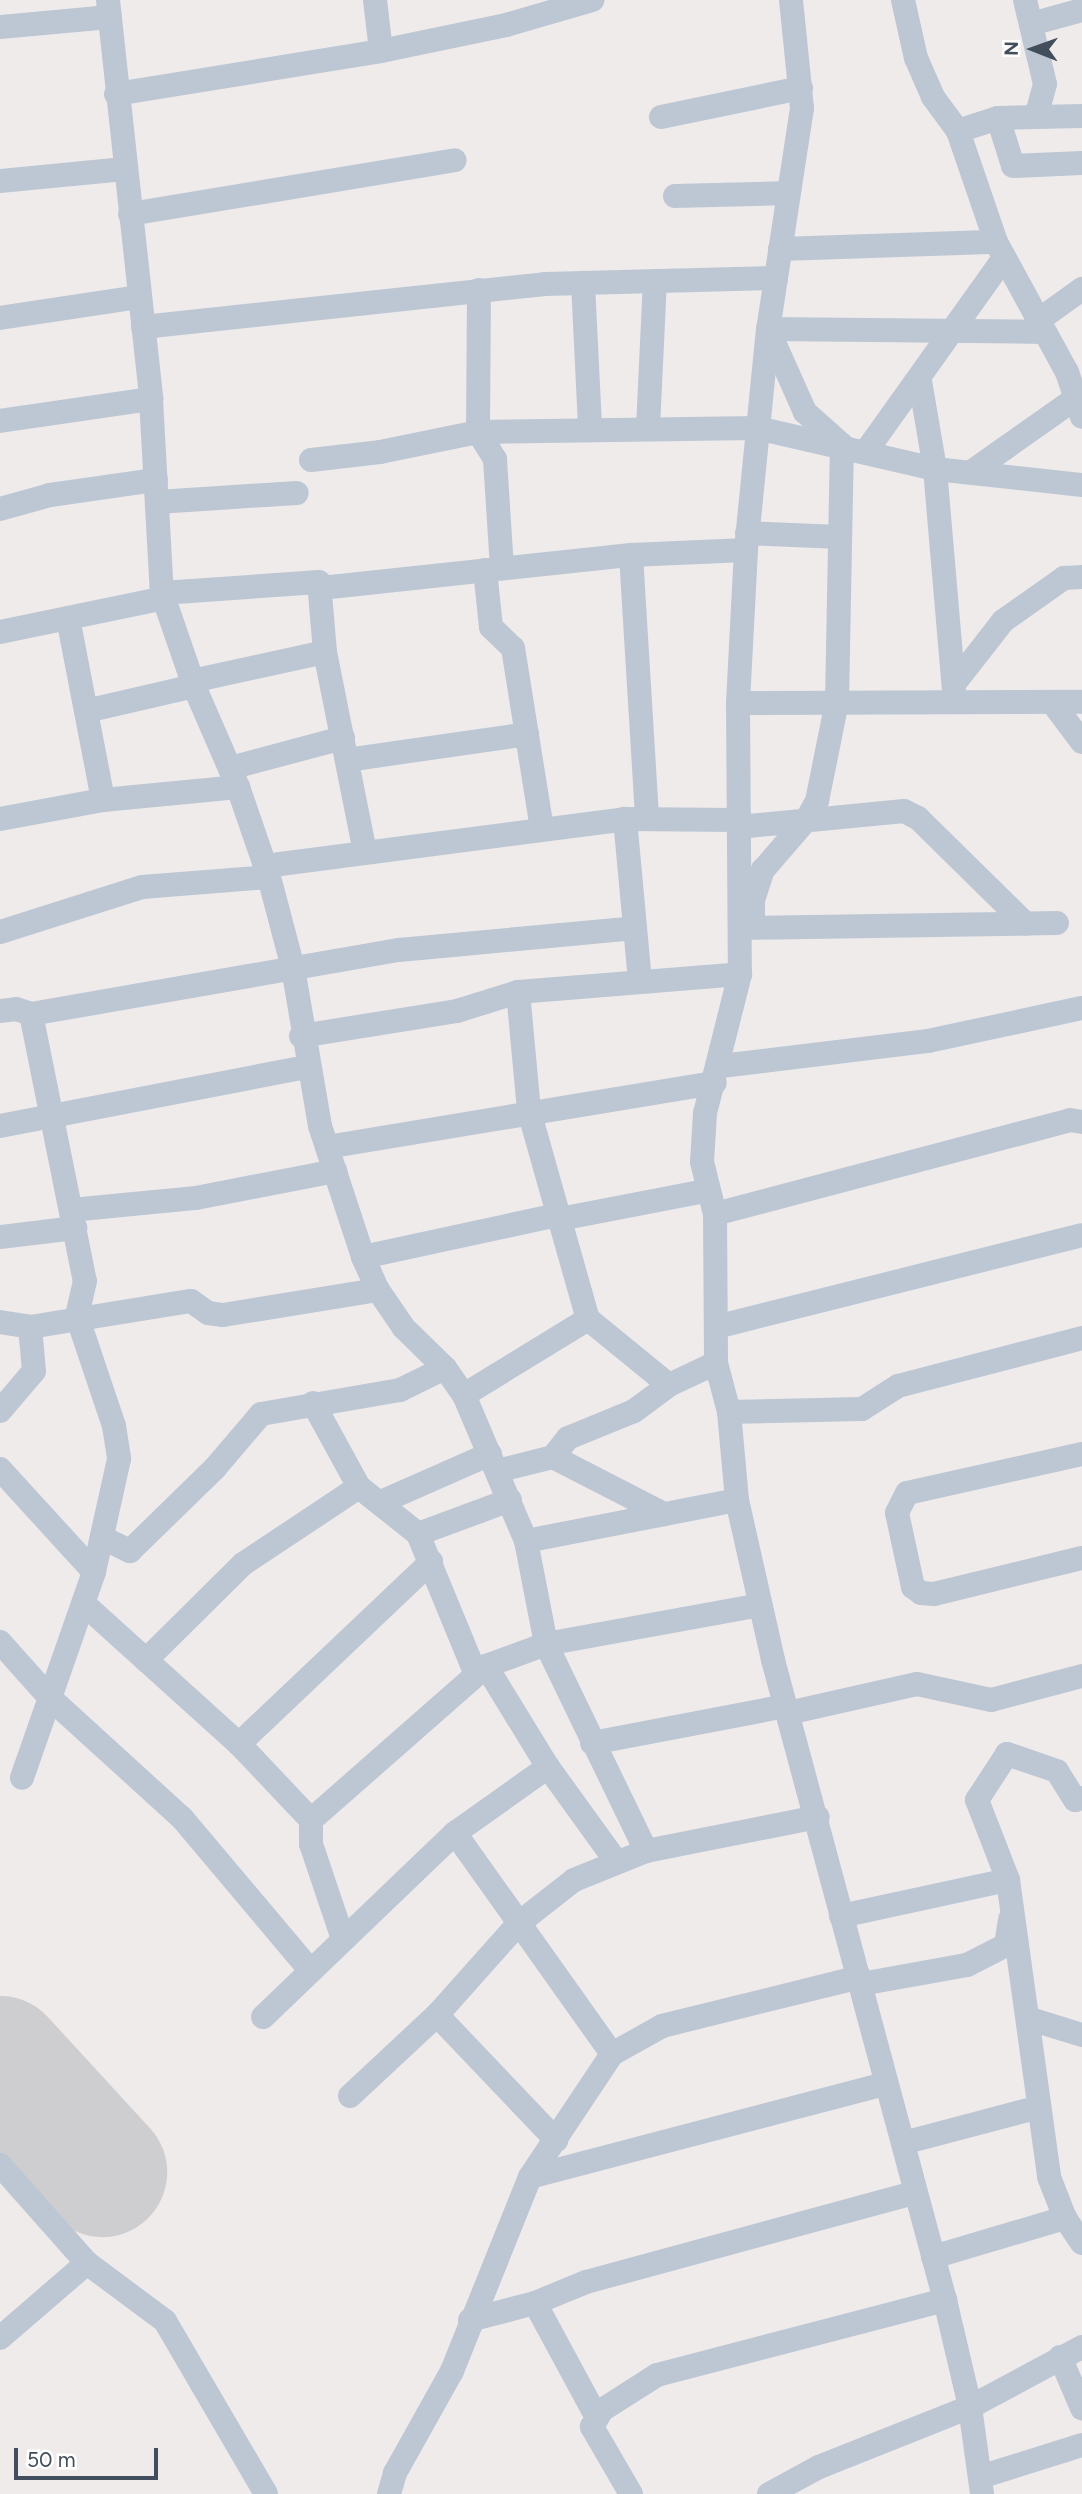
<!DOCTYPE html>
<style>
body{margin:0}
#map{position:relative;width:1082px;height:2494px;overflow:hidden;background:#efebeb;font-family:Figtree,sans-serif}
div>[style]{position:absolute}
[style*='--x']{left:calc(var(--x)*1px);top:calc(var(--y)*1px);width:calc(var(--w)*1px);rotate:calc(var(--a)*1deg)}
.runway>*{height:130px;margin:-65px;padding:0 65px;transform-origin:65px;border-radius:65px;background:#ceced1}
.minor>*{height:24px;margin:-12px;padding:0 12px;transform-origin:12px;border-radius:12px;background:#bdc7d4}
span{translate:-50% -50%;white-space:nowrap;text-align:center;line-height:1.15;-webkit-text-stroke:6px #fff;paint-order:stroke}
.north{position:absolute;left:998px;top:14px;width:70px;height:70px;-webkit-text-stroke:5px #fff;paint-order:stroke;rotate:271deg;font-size:19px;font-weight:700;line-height:28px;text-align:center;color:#424e5b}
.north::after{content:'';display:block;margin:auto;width:24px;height:32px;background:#424e5b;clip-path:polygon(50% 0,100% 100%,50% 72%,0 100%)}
.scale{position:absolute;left:14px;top:2448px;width:144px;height:32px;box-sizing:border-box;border:4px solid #424e5b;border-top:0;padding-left:9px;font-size:21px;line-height:24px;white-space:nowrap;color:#424e5b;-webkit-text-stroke:5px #fff;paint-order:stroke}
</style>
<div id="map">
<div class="runway">
<i style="--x:0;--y:2061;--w:151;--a:47.4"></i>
</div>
<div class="minor">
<i style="--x:108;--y:0;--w:401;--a:83.8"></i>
<i style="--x:151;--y:399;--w:194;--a:86.8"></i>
<i style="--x:162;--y:593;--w:98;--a:71"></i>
<i style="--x:194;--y:686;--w:110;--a:66.5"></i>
<i style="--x:238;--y:787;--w:95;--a:71"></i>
<i style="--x:269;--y:877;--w:94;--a:75.2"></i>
<i style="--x:293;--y:968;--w:160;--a:80.3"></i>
<i style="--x:320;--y:1126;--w:138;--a:71.8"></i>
<i style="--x:363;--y:1257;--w:36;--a:66"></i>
<i style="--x:378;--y:1290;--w:46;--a:55.6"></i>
<i style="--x:404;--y:1328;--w:57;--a:44.3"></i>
<i style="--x:445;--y:1368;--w:33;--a:55"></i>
<i style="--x:464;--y:1395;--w:159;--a:67"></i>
<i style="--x:526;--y:1541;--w:105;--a:79"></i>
<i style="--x:546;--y:1644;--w:230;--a:64.2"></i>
<i style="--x:375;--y:0;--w:51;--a:83.3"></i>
<i style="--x:791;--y:0;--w:109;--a:84.2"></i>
<i style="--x:802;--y:108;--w:224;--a:98.7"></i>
<i style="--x:768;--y:329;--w:222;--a:95.7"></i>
<i style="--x:746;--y:550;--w:153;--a:93"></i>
<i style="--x:738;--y:703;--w:271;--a:89.6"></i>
<i style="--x:740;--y:974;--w:143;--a:104.1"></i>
<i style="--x:705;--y:1113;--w:49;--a:93.5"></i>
<i style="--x:702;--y:1162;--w:54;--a:76"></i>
<i style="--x:715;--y:1214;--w:149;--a:89.6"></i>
<i style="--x:716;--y:1363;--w:51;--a:75.1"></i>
<i style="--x:729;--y:1412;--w:88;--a:84.8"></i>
<i style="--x:737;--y:1500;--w:164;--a:77.3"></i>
<i style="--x:773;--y:1660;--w:663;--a:74.96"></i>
<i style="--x:945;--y:2300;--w:110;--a:76.8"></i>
<i style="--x:970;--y:2407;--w:88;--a:82.1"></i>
<i style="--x:903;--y:0;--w:59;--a:77.4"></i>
<i style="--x:916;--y:58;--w:43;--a:66.4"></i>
<i style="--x:933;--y:97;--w:42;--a:53.7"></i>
<i style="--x:958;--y:131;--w:117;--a:71.1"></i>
<i style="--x:996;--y:242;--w:148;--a:61.4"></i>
<i style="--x:1067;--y:372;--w:47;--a:71.6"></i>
<i style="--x:1025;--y:0;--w:86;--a:76.6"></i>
<i style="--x:1045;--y:84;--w:34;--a:105"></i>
<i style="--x:1031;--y:24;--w:53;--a:-15.4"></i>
<i style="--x:0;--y:27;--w:110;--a:-5.2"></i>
<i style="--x:116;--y:94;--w:268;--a:-9.2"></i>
<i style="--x:381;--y:51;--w:128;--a:-11.7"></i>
<i style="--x:506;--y:25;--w:90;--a:-16.2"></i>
<i style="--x:661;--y:117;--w:143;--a:-11.7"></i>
<i style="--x:998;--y:118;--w:50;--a:72.6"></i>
<i style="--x:1013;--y:166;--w:69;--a:-2.5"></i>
<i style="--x:958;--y:131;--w:42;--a:-18"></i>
<i style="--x:998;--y:118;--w:84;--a:-1.4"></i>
<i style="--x:0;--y:181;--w:125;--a:-5.5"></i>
<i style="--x:675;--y:196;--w:113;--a:-1.5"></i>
<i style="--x:130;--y:214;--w:329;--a:-9.4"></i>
<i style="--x:780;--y:249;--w:216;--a:-1.9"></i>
<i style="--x:583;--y:283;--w:145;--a:87.2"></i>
<i style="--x:0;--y:318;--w:141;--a:-8.6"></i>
<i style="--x:1036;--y:322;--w:57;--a:-35.7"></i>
<i style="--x:143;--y:327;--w:404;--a:-6.1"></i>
<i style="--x:545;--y:284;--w:231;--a:-1.5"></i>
<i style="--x:920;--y:381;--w:89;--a:80.3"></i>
<i style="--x:935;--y:469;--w:233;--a:85.1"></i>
<i style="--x:0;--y:421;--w:153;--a:-8.3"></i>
<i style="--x:648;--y:428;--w:147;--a:-87.3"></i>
<i style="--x:867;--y:450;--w:236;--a:-54.5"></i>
<i style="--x:311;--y:460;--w:69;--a:-6.6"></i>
<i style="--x:380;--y:452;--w:100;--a:-11.5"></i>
<i style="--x:478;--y:432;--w:142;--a:-89.6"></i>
<i style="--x:974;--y:470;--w:125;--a:-35.2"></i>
<i style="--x:157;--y:502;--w:140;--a:-3.7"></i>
<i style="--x:0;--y:509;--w:52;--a:-15.6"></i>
<i style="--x:50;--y:495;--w:107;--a:-8.1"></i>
<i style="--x:747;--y:533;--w:93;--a:2.5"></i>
<i style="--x:631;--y:555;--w:264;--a:86.5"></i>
<i style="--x:502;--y:568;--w:109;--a:-93.7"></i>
<i style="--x:495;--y:459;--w:32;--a:-122"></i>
<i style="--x:478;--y:432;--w:279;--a:-0.8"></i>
<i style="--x:757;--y:428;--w:183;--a:13"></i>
<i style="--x:935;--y:469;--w:148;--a:6.2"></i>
<i style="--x:485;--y:570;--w:57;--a:84"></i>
<i style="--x:491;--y:627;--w:30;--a:44"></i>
<i style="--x:513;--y:648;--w:183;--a:80.9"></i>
<i style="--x:321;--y:588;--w:312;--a:-6.1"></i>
<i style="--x:631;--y:555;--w:115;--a:-2.5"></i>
<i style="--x:162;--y:593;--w:157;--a:-4"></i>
<i style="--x:319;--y:582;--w:70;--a:85.1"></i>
<i style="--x:325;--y:652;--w:204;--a:78.7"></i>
<i style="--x:68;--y:618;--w:185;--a:79.1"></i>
<i style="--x:0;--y:632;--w:167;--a:-11.7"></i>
<i style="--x:192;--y:681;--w:136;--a:-12.3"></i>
<i style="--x:954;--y:684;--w:80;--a:-52.1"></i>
<i style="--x:1003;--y:621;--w:75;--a:-35.2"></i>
<i style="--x:1064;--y:578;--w:18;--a:-3"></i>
<i style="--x:1052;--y:702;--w:50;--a:53.1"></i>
<i style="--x:738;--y:703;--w:344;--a:-0.2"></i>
<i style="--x:86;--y:711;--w:111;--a:-13"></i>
<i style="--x:347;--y:760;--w:182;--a:-8.2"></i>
<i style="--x:230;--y:768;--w:117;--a:-14.9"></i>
<i style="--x:0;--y:819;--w:105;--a:-10.5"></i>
<i style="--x:103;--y:800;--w:136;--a:-5.5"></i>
<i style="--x:738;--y:827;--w:167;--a:-5.5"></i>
<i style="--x:904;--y:811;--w:16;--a:27"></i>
<i style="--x:918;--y:818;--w:151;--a:44.5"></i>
<i style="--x:265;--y:866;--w:363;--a:-7.4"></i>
<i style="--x:753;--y:920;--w:20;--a:-90"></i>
<i style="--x:753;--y:900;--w:32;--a:-72"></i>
<i style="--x:763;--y:870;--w:67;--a:-49.2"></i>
<i style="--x:807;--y:819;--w:21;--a:-61"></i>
<i style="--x:817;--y:801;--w:101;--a:-78.6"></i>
<i style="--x:837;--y:702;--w:257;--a:-88.9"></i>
<i style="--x:842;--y:445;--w:50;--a:-138.3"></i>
<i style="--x:805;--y:412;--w:91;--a:-114"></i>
<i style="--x:768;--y:329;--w:275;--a:0.6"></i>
<i style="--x:740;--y:928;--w:317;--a:-0.9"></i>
<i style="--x:0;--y:932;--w:149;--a:-17.6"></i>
<i style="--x:142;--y:887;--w:127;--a:-4.5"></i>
<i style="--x:640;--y:981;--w:163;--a:-95.3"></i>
<i style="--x:625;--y:819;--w:112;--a:0.5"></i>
<i style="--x:518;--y:992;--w:120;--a:84.7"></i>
<i style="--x:529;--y:1111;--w:216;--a:74.2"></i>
<i style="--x:588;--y:1319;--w:104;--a:39.2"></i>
<i style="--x:0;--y:1011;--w:16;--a:-7"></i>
<i style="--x:16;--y:1009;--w:16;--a:18"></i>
<i style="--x:31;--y:1014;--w:272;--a:78.6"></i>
<i style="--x:85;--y:1281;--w:36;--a:103"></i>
<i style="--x:77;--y:1316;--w:116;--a:71.4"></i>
<i style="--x:114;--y:1426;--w:33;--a:81"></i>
<i style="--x:119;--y:1459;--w:116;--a:102.5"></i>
<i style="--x:94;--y:1572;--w:218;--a:109.3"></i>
<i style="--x:31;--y:1014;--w:374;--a:-9.9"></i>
<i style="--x:399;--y:950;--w:237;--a:-5.3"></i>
<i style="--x:301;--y:1036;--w:158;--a:-9.1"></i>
<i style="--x:457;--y:1011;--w:64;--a:-17.3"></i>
<i style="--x:518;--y:992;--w:223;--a:-4.6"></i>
<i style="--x:721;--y:1066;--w:209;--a:-6.9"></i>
<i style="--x:928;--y:1041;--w:157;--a:-12.1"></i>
<i style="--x:0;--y:1126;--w:313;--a:-10.9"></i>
<i style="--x:327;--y:1147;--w:393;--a:-9.4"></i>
<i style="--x:71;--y:1210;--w:126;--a:-5.5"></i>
<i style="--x:196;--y:1198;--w:142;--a:-11"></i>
<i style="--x:715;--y:1214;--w:367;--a:-14.8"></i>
<i style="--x:1070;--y:1120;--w:12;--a:9"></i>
<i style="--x:560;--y:1219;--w:149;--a:-10.9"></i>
<i style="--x:0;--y:1237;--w:76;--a:-6.8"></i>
<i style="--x:363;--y:1257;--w:199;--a:-12.2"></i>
<i style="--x:0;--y:1322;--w:30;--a:9"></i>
<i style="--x:30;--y:1327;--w:163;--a:-9.2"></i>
<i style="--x:191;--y:1301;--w:21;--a:35"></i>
<i style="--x:208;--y:1313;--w:15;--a:8"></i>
<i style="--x:223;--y:1315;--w:157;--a:-9.2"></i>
<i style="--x:716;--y:1327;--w:377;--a:-14.1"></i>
<i style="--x:464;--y:1395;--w:145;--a:-31.5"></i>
<i style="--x:313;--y:1403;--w:96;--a:61.3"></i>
<i style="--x:359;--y:1487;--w:75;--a:38.5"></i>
<i style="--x:418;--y:1534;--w:152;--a:67.6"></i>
<i style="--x:0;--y:1411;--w:52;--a:-49.6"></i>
<i style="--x:34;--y:1371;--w:44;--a:-95.2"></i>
<i style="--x:729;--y:1412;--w:133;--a:-1.3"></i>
<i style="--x:862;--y:1409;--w:43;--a:-32.6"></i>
<i style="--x:898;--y:1386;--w:190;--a:-14.6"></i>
<i style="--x:1082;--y:1454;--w:179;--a:167.4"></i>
<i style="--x:907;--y:1493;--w:22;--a:117"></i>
<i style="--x:897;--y:1513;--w:76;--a:77.8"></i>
<i style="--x:913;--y:1587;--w:10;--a:37"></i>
<i style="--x:921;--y:1593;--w:13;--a:4"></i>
<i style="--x:934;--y:1594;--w:152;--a:-13.7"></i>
<i style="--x:553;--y:1457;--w:24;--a:-52"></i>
<i style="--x:568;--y:1438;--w:71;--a:-22.2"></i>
<i style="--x:634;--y:1411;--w:44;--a:-36.6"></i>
<i style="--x:669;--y:1385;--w:52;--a:-25.1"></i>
<i style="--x:0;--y:1469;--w:139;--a:47.6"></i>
<i style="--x:497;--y:1471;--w:58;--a:-14"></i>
<i style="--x:553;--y:1457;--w:125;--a:27.2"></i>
<i style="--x:381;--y:1502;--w:119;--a:-23.8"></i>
<i style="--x:418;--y:1534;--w:98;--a:-20.3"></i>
<i style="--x:103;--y:1538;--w:30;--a:26"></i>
<i style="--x:130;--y:1551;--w:119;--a:-44.3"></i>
<i style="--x:215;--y:1468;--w:71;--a:-49.6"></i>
<i style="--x:261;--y:1414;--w:141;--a:-9.8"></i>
<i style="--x:400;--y:1390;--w:50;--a:-26.1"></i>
<i style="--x:526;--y:1541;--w:215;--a:-11"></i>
<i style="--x:84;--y:1604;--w:209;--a:42.1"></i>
<i style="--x:239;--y:1744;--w:105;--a:46.5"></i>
<i style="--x:311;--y:1820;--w:24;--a:90"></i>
<i style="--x:311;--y:1844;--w:100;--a:71.4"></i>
<i style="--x:0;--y:1642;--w:75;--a:48.2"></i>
<i style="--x:50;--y:1698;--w:178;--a:42.3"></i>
<i style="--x:182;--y:1818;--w:200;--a:49.9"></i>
<i style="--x:146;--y:1660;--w:136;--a:-44.7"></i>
<i style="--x:243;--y:1564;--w:139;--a:-33.6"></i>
<i style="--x:486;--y:1666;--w:119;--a:58.5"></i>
<i style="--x:548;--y:1767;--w:115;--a:54.2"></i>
<i style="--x:788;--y:1713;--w:132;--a:-12.7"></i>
<i style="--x:917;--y:1684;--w:76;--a:12.2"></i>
<i style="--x:991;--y:1700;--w:94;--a:-14.8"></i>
<i style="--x:592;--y:1743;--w:197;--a:-10.8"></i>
<i style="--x:239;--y:1744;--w:265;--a:-43.5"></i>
<i style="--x:1082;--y:1798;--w:7;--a:164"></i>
<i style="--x:1075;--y:1800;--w:34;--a:-122"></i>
<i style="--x:1057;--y:1771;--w:53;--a:-161.2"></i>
<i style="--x:1007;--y:1754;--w:55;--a:123.1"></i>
<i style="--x:977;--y:1800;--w:86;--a:68.8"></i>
<i style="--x:1008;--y:1880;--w:300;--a:82.1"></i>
<i style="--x:1049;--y:2177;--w:44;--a:68.7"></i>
<i style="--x:1065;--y:2218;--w:30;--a:56"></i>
<i style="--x:311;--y:1820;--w:233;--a:-41.3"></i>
<i style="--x:486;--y:1666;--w:64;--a:-20.1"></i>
<i style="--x:546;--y:1644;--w:218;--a:-10.3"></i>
<i style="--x:455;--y:1833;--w:271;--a:54.6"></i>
<i style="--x:841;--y:1916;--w:171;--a:-12.2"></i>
<i style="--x:861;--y:1984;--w:108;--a:-10.2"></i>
<i style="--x:967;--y:1965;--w:44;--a:-27.1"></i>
<i style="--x:1006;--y:1945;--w:26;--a:-81"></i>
<i style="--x:437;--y:2015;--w:173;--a:46.4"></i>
<i style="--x:263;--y:2017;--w:266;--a:-43.8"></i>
<i style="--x:455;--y:1833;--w:114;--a:-35.4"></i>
<i style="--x:1030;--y:2019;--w:54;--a:17.1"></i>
<i style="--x:350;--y:2096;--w:119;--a:-43"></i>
<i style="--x:437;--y:2015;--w:123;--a:-48.3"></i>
<i style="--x:519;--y:1923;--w:70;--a:-38"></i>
<i style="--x:574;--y:1880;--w:78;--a:-21.9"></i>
<i style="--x:646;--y:1851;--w:175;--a:-11.2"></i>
<i style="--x:903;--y:2143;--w:141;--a:-14.8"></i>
<i style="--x:0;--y:2165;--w:131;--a:48.4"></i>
<i style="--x:87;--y:2263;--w:97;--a:36.6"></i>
<i style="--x:165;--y:2321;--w:200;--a:59.7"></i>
<i style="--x:530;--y:2177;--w:366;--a:-14.7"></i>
<i style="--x:933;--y:2257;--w:138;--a:-16.5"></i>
<i style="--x:535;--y:2303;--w:128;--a:61.6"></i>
<i style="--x:470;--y:2320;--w:67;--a:-14.7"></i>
<i style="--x:535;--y:2303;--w:55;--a:-22.4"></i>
<i style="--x:586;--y:2282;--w:340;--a:-15.2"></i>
<i style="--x:0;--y:2338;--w:115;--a:-40.8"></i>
<i style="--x:1060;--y:2357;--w:56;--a:66.7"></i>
<i style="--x:980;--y:2477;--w:107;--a:-17.4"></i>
<i style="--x:389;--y:2494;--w:22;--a:-74"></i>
<i style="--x:395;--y:2473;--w:117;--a:-60.8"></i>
<i style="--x:452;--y:2371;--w:209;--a:-68.1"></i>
<i style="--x:530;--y:2177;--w:148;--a:-56.3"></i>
<i style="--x:612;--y:2054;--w:57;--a:-29.2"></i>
<i style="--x:662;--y:2026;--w:204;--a:-13.9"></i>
<i style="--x:631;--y:2494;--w:78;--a:-120.2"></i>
<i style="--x:592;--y:2427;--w:20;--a:-60"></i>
<i style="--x:602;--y:2410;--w:65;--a:-32.5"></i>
<i style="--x:657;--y:2375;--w:298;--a:-14.6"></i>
<i style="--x:769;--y:2494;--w:57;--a:-28.4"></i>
<i style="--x:819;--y:2467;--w:162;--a:-21.7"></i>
<i style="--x:970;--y:2407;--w:127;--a:-28.2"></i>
</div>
<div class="north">N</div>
<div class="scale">50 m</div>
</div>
